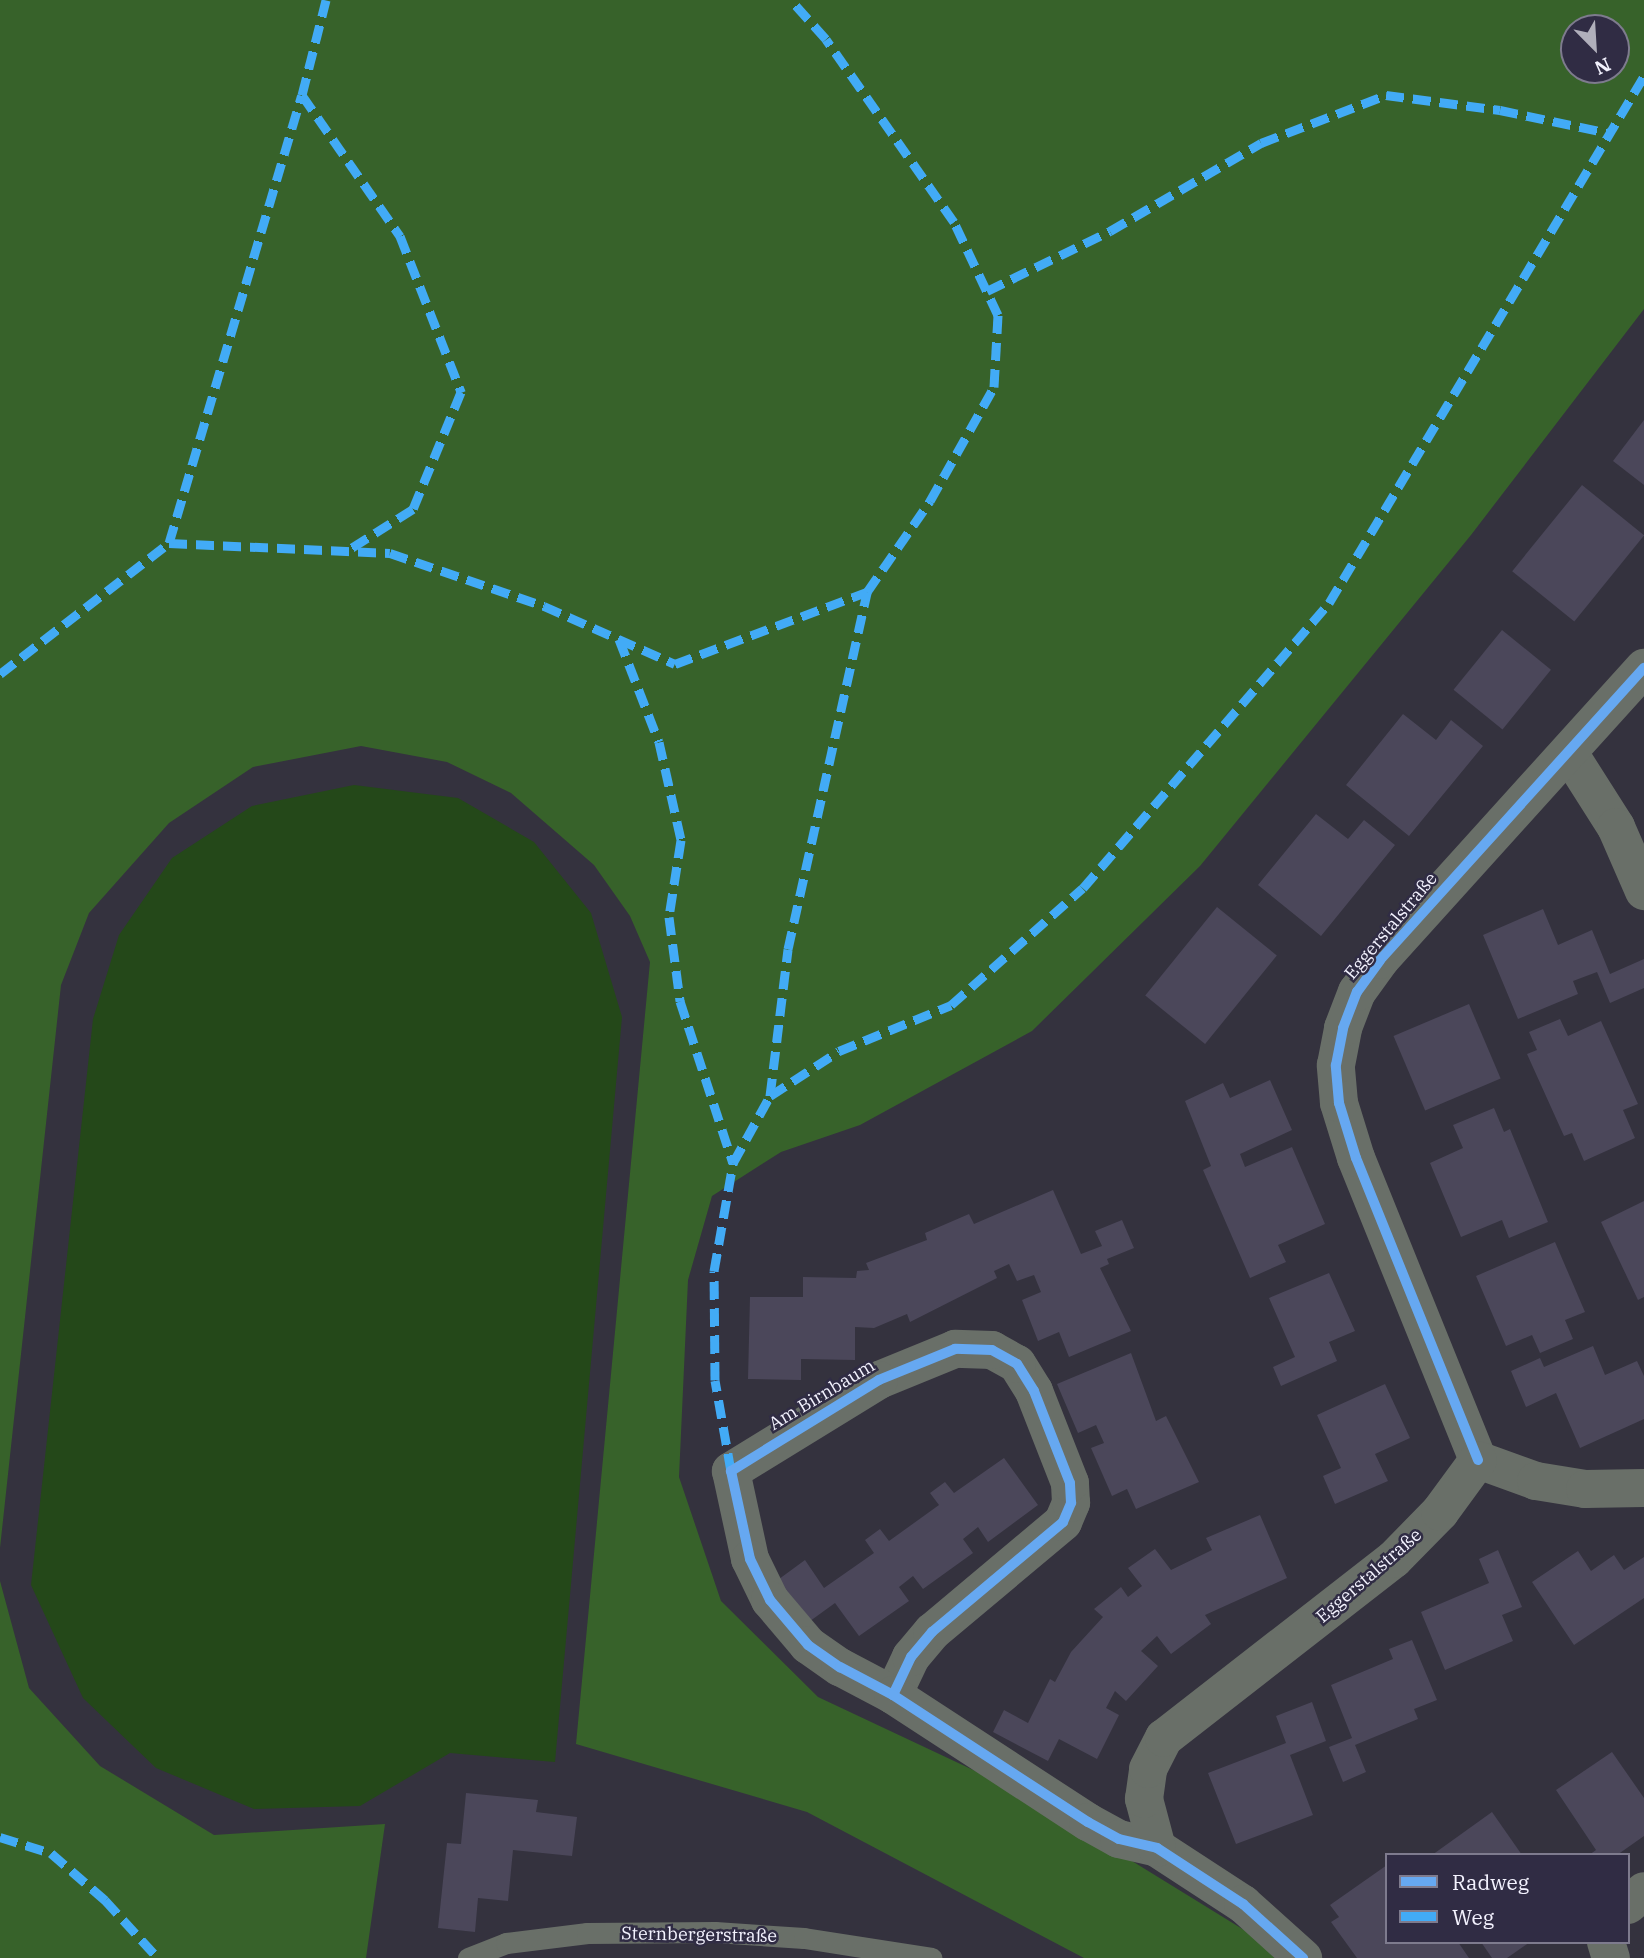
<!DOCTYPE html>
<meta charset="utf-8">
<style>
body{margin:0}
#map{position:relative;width:1644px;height:1958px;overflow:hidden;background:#34323e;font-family:"IBM Plex Serif",serif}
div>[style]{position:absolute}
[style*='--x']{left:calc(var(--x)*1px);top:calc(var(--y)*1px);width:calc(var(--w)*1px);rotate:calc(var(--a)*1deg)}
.green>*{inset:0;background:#244819}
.forest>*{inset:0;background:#37622a}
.building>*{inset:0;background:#4b475a;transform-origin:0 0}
.lane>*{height:21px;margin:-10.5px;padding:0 10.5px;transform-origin:10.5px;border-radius:10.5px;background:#696f68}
.street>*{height:38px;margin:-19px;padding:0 19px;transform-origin:19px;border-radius:19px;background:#696f68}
.quiet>*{height:9px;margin-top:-4.5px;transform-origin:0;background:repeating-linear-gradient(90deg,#42abf6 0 18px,transparent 0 27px)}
.cycleway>*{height:10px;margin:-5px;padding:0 5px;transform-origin:5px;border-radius:5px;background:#66a8f1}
span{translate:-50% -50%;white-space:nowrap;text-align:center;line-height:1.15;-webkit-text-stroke:5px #302c44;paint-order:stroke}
.street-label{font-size:18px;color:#f3f2fe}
.legend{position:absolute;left:1385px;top:1853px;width:245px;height:91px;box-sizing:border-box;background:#302c44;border:2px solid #7e7b8e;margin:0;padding:9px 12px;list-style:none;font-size:21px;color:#f3f2fe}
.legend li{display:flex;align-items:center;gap:14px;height:35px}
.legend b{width:35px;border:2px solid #7e7b8e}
.north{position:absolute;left:1560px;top:14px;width:70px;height:70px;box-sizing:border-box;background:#302c44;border:2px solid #7e7b8e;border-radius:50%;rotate:156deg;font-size:19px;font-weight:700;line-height:28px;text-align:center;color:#f3f2fe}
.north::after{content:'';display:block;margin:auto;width:24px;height:32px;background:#b0afbb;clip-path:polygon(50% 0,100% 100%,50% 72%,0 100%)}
</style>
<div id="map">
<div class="green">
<i style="clip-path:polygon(354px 785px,458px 798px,534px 842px,591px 913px,622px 1017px,555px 1762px,450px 1753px,360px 1806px,254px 1809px,156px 1768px,83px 1698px,31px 1585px,93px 1019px,119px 935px,172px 858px,252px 806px)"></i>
</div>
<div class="forest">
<i style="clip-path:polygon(evenodd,0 0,1644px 0,1644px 309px,1471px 535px,1200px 866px,1032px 1031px,860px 1125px,781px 1152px,712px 1196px,688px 1280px,679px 1477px,721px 1601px,818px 1697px,1020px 1792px,1257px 1938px,1275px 1958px,1084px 1958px,807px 1812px,576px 1744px,650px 962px,630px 916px,594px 865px,511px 793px,447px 762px,361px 746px,253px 767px,169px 823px,89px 913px,61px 985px,0 1548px,0 0,1574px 28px,1616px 28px,1616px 70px,1574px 70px,1574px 28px)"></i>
<i style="clip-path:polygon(0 1581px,29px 1688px,100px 1766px,214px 1835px,385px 1824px,366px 1958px,0 1958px)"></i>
</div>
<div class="building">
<i style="clip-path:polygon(1644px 420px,1644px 485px,1613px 461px)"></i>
<i style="left:1582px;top:485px;width:80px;height:111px;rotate:39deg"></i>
<i style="left:1502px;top:630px;width:63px;height:77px;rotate:39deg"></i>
<i style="clip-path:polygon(1403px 714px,1436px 740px,1451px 720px,1483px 746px,1409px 836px,1346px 785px)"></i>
<i style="clip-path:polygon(1316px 814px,1348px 839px,1364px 820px,1395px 845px,1321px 936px,1258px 885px)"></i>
<i style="left:1217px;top:907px;width:77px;height:114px;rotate:39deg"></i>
<i style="clip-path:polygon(1543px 909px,1558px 945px,1592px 930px,1610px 974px,1644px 959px,1644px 988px,1610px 1003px,1597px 972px,1573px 981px,1578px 994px,1518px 1019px,1483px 935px)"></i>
<i style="left:1469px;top:1004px;width:81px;height:82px;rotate:67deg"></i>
<i style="clip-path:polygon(1560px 1019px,1568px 1036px,1601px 1021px,1638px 1104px,1623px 1110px,1635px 1138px,1584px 1161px,1572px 1133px,1564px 1136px,1527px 1054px,1537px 1050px,1529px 1032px)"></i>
<i style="clip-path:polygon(1270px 1080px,1292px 1130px,1240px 1154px,1245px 1167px,1292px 1147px,1325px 1224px,1278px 1245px,1286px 1262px,1250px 1278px,1203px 1170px,1211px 1166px,1185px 1101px,1223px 1083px,1230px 1098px)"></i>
<i style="clip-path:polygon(1494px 1108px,1504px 1132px,1510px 1129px,1548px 1222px,1509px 1238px,1502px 1220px,1461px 1237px,1430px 1163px,1463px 1148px,1453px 1125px)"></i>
<i style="clip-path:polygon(1053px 1190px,1081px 1254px,1102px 1246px,1095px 1231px,1122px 1220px,1134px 1248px,1107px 1259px,1109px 1264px,1100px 1268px,1131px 1331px,1069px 1357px,1059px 1332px,1038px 1341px,1022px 1300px,1041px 1292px,1034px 1275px,1017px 1281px,1009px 1264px,994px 1271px,997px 1278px,910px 1322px,907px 1314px,874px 1328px,855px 1327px,855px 1360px,801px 1359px,801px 1380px,748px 1379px,750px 1297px,803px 1297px,803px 1277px,856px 1278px,857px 1271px,869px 1270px,866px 1263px,927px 1240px,925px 1233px,969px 1214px,974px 1224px)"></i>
<i style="clip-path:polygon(1644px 1201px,1644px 1297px,1638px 1300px,1601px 1222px)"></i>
<i style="clip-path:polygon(1555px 1242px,1585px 1312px,1565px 1320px,1573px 1339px,1540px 1353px,1532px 1335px,1506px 1346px,1476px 1276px)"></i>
<i style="clip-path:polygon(1329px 1273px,1355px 1331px,1329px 1342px,1337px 1361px,1281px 1386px,1273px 1367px,1295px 1357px,1269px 1298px)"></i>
<i style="clip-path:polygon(1593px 1346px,1605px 1375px,1637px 1361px,1644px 1376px,1644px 1419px,1580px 1448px,1556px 1393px,1526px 1407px,1511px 1371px,1540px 1358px,1544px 1367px)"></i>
<i style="clip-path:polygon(1131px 1353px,1156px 1421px,1166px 1416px,1199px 1482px,1136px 1509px,1127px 1489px,1112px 1496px,1091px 1448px,1104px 1443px,1096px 1425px,1078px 1433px,1057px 1384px)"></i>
<i style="clip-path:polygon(1385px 1384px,1410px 1438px,1375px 1454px,1388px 1481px,1335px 1504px,1323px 1476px,1341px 1468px,1317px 1415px)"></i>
<i style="clip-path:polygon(1004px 1458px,1038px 1505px,988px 1542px,978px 1527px,963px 1539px,973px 1553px,923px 1589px,913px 1576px,899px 1587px,909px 1601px,859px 1636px,835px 1603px,806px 1624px,775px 1582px,805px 1560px,824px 1588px,874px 1553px,865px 1540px,880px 1529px,889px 1541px,939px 1505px,930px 1493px,945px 1482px,954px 1493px)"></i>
<i style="clip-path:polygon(1260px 1515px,1287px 1578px,1205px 1615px,1211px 1624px,1171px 1654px,1157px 1636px,1141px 1651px,1158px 1666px,1126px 1701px,1115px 1691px,1106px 1708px,1119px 1715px,1097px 1759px,1059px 1739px,1048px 1761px,993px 1732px,1004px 1710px,1028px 1723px,1050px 1679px,1055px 1682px,1071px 1652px,1103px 1617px,1094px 1609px,1121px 1587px,1128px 1597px,1142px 1586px,1128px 1568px,1155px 1549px,1171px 1570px,1212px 1550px,1206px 1538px)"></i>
<i style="clip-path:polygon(1498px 1550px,1522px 1607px,1502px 1615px,1513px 1641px,1445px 1670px,1421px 1612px,1489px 1583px,1479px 1559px)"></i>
<i style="clip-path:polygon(1578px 1551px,1591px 1571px,1614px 1555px,1624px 1570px,1644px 1557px,1644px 1598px,1574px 1645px,1532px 1582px)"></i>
<i style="clip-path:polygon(1412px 1640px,1437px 1700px,1414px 1709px,1418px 1719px,1355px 1745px,1366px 1772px,1343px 1782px,1329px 1747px,1352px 1738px,1331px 1685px,1393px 1659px,1389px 1649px)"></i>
<i style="clip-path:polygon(1312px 1702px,1326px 1741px,1290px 1755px,1313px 1815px,1236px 1844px,1208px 1773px,1286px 1743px,1276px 1716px)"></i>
<i style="clip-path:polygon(1612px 1752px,1644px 1798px,1644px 1836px,1617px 1855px,1589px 1855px,1596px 1850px,1556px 1790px)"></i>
<i style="clip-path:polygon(466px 1793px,538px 1800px,536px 1812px,577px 1817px,572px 1856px,513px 1850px,508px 1901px,478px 1898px,475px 1932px,438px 1928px,447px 1843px,461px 1844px)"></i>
<i style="clip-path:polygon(1492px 1812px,1522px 1855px,1432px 1855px)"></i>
<i style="clip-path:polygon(1387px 1865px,1387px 1942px,1458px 1942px,1469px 1958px,1357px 1958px,1331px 1922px,1339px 1917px,1330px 1905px)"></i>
<i style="clip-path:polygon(1481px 1942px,1530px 1942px,1507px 1958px,1492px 1958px)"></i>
</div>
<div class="lane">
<i style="--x:468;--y:1958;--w:41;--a:-21.5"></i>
<i style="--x:506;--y:1943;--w:82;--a:-7"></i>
<i style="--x:587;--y:1933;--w:128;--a:-0.4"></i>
<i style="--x:715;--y:1932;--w:89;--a:3.9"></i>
<i style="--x:804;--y:1938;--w:129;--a:8.9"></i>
</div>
<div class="street">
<i style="--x:1569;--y:753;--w:88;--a:57.6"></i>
<i style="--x:1616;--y:827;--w:70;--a:66.4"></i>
<i style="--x:1478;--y:1460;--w:326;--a:-112"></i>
<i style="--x:1356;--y:1158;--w:58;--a:-107.2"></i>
<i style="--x:1339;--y:1103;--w:38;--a:-95"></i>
<i style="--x:1336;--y:1065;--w:38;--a:-79"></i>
<i style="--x:1343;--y:1028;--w:39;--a:-69"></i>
<i style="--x:1357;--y:992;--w:39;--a:-54"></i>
<i style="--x:1380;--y:960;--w:394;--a:-47.9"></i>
<i style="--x:1478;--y:1460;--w:62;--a:19.9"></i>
<i style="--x:1536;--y:1481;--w:50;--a:9.3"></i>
<i style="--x:1585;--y:1489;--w:59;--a:-1"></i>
<i style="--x:893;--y:1695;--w:42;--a:-64.7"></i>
<i style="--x:911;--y:1657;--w:33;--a:-50"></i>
<i style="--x:932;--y:1632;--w:171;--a:-40"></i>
<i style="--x:1063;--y:1522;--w:21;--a:-67"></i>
<i style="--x:1071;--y:1503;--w:20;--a:-93"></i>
<i style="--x:1070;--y:1483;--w:99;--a:-111.4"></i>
<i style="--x:1034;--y:1391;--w:32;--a:-122"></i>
<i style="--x:1017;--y:1364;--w:29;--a:-151"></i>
<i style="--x:992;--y:1350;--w:37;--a:-178"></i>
<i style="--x:955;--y:1349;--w:82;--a:157.8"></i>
<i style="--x:879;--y:1380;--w:174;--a:148.4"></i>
<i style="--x:731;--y:1471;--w:90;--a:77.8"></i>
<i style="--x:750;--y:1559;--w:46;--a:64"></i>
<i style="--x:770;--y:1600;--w:59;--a:49.8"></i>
<i style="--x:808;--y:1645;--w:39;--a:35"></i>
<i style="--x:840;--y:1667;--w:60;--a:27.8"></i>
<i style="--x:893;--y:1695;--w:233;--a:33.1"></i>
<i style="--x:1088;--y:1822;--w:35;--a:29"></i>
<i style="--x:1119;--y:1839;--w:39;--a:13"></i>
<i style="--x:1157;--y:1848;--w:103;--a:33.1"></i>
<i style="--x:1243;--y:1904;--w:81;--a:42"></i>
<i style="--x:1157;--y:1848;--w:51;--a:-104.9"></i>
<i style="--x:1144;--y:1799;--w:30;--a:-82"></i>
<i style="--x:1148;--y:1769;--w:35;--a:-63"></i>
<i style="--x:1164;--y:1738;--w:291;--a:-37.9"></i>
<i style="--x:1394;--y:1559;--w:66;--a:-45.6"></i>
<i style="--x:1440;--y:1512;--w:64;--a:-53.8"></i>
<i style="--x:1628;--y:1905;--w:21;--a:-41"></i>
<i style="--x:1606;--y:1942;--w:17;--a:73"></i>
</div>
<div class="quiet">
<i style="--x:302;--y:95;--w:172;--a:55.2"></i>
<i style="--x:400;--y:236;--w:168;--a:68.6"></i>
<i style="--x:461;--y:392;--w:126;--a:112.3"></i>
<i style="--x:413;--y:509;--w:80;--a:147.7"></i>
<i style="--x:987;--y:291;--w:137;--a:-26"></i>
<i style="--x:1110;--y:231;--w:175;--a:-30.2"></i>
<i style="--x:1261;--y:143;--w:134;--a:-21"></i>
<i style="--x:1386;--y:95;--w:115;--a:7.5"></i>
<i style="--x:1500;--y:110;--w:111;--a:11.9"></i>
<i style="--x:169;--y:543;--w:221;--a:2.6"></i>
<i style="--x:390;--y:553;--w:163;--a:19"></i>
<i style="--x:544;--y:606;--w:143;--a:23.9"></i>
<i style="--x:675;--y:664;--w:205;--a:-20.6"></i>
<i style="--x:619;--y:639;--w:110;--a:68.8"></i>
<i style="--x:659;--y:742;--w:100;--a:77.3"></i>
<i style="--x:681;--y:840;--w:78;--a:98.9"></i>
<i style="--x:669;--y:917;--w:85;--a:82.5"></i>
<i style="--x:680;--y:1001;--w:170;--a:71.9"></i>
<i style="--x:0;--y:674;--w:214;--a:-37.8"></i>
<i style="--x:169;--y:543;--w:467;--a:-73.5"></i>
<i style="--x:302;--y:95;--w:98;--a:-75.8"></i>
<i style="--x:770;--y:1096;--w:82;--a:-33.1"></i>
<i style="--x:839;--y:1051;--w:121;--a:-22.3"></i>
<i style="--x:951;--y:1005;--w:176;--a:-41.6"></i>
<i style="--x:1083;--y:888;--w:376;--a:-49.2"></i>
<i style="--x:1329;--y:603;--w:614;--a:-59.13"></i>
<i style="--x:731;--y:1471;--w:92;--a:-100"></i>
<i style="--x:715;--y:1380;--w:109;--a:-90.5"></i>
<i style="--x:714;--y:1271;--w:110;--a:-80"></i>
<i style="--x:733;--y:1163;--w:77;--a:-61.1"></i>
<i style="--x:770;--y:1096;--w:148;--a:-83"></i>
<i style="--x:788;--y:949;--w:366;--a:-77.5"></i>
<i style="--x:867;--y:592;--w:111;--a:-55.3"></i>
<i style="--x:930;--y:501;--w:131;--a:-60.7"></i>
<i style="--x:994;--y:387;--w:72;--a:-86.8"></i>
<i style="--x:998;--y:315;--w:103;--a:-115.3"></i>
<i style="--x:954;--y:222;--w:223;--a:-125"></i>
<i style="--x:826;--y:39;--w:52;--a:-131.9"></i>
<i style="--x:0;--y:1837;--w:53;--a:17.4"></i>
<i style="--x:51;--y:1853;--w:72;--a:41"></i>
<i style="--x:105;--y:1900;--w:79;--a:47.6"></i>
</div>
<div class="cycleway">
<i style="--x:1478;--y:1460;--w:326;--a:-112"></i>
<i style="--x:1356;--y:1158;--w:58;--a:-107.2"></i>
<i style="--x:1339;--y:1103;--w:38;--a:-95"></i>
<i style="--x:1336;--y:1065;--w:38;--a:-79"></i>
<i style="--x:1343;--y:1028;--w:39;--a:-69"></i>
<i style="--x:1357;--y:992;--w:39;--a:-54"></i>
<i style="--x:1380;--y:960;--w:394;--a:-47.9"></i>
<i style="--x:893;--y:1695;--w:42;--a:-64.7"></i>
<i style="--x:911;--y:1657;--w:33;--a:-50"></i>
<i style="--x:932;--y:1632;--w:171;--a:-40"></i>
<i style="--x:1063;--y:1522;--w:21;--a:-67"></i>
<i style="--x:1071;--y:1503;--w:20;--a:-93"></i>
<i style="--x:1070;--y:1483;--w:99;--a:-111.4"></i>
<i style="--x:1034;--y:1391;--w:32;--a:-122"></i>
<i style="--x:1017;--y:1364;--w:29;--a:-151"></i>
<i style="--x:992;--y:1350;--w:37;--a:-178"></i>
<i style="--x:955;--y:1349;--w:82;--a:157.8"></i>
<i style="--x:879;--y:1380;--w:174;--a:148.4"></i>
<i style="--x:731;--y:1471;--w:90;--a:77.8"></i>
<i style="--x:750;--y:1559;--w:46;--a:64"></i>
<i style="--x:770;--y:1600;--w:59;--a:49.8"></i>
<i style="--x:808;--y:1645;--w:39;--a:35"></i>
<i style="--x:840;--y:1667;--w:60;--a:27.8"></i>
<i style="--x:893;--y:1695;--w:233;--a:33.1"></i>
<i style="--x:1088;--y:1822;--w:35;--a:29"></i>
<i style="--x:1119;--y:1839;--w:39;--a:13"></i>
<i style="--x:1157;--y:1848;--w:103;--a:33.1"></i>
<i style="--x:1243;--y:1904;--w:81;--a:42"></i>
</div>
<div class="street-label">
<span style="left:1391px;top:926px;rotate:-50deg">Eggerstalstraße</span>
<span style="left:822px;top:1395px;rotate:-31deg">Am Birnbaum</span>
<span style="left:1369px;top:1576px;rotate:-41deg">Eggerstalstraße</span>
<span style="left:699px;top:1935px;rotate:1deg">Sternbergerstraße</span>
</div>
<ul class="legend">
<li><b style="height:9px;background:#66a8f1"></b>Radweg</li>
<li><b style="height:9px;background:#42abf6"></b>Weg</li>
</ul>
<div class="north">N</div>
</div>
